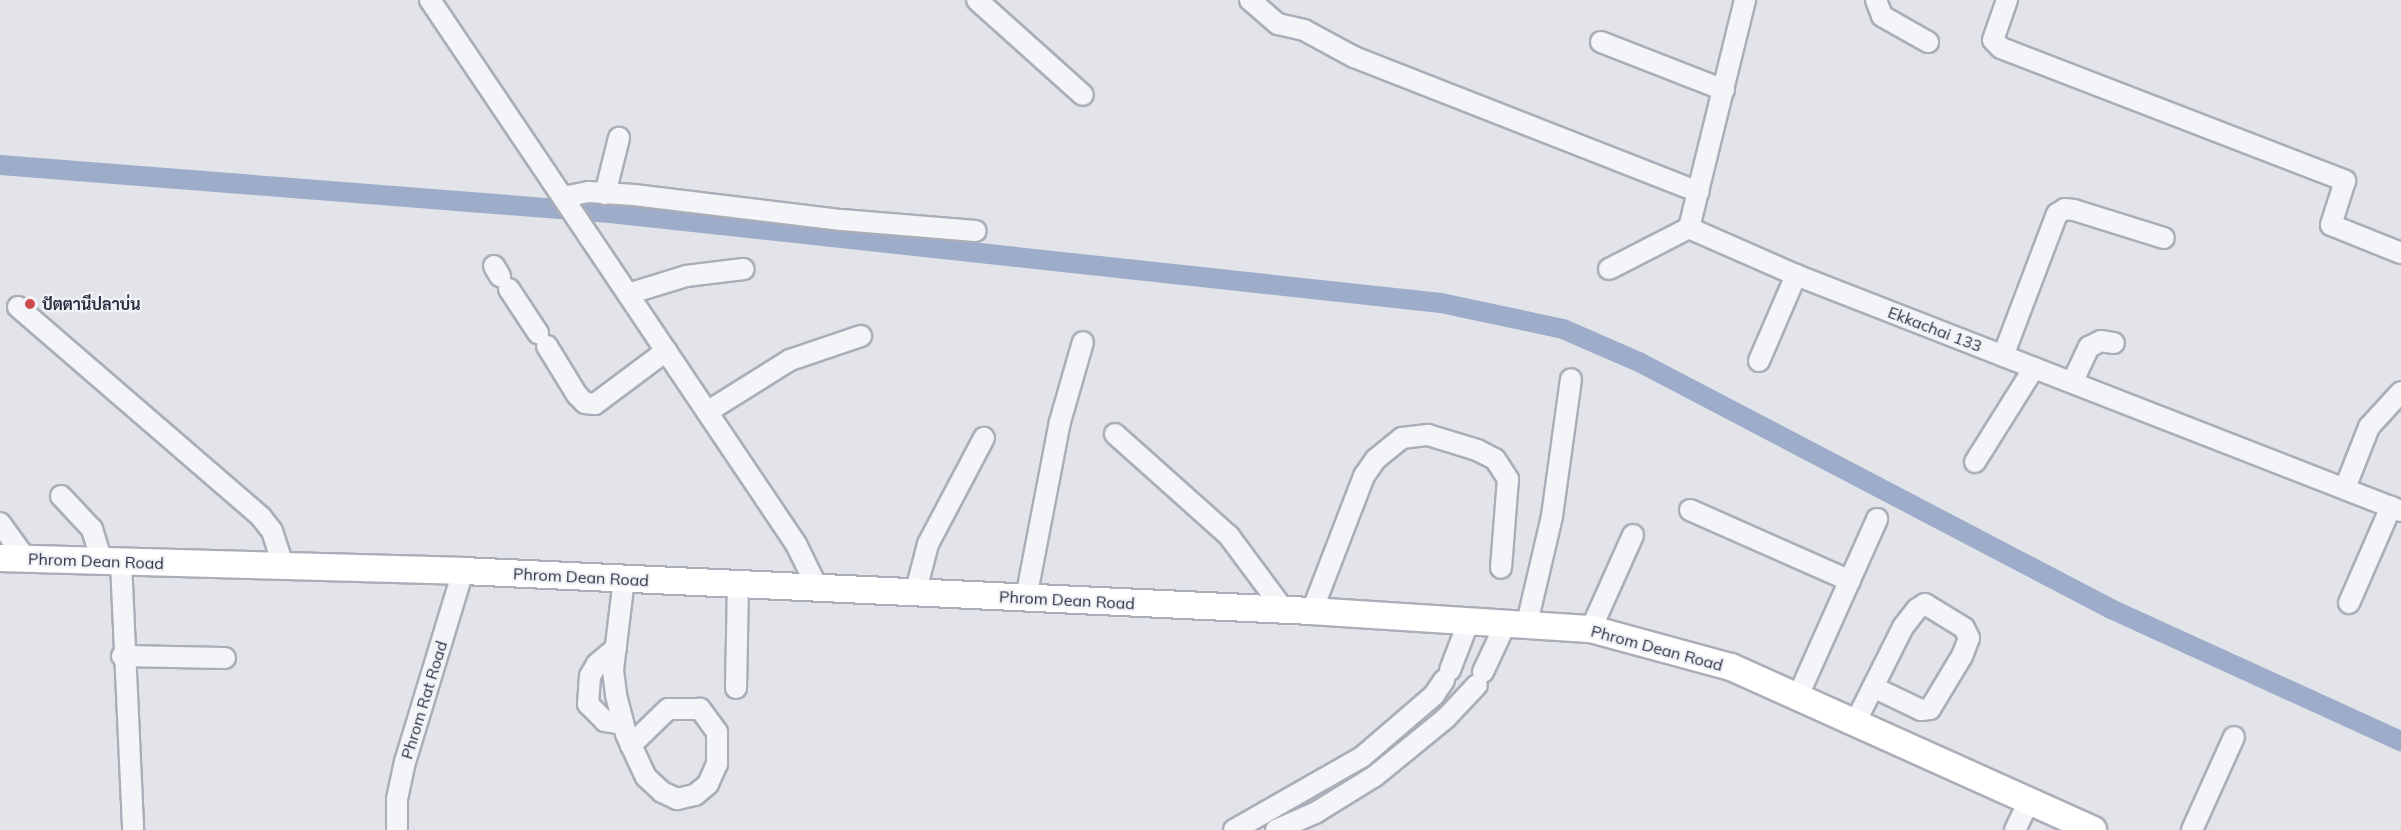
<!DOCTYPE html>
<meta charset="utf-8">
<style>
body{margin:0}
#map{position:relative;width:2401px;height:830px;overflow:hidden;background:#e2e4ea;font-family:Mulish,Sarabun,sans-serif}
div>[style]{position:absolute}
[style*='--x']{left:calc(var(--x)*1px);top:calc(var(--y)*1px);width:calc(var(--w)*1px);rotate:calc(var(--a)*1deg)}
.canal>*{height:20px;margin:-10px;padding:0 10px;transform-origin:10px;border-radius:10px;background:#9dacc9}
.roads{filter:drop-shadow(2px 0 #abaeb8) drop-shadow(-2px 0 #abaeb8) drop-shadow(0 2px #abaeb8) drop-shadow(0 -2px #abaeb8)}
.minor>*{height:20px;margin:-10px;padding:0 10px;transform-origin:10px;border-radius:10px;background:#f4f5f8}
.major>*{height:26px;margin:-13px;padding:0 13px;transform-origin:13px;border-radius:13px;background:#fff}
.dots>*{width:16px;height:16px;translate:-50% -50%;box-sizing:border-box;border:3px solid #f1f3f7;border-radius:50%}
span{translate:-50% -50%;white-space:nowrap;text-align:center;line-height:1.15;-webkit-text-stroke:4.5px #f1f3f7;paint-order:stroke}
.poi-label{font-size:16px;color:#2a2f42;font-weight:700}
.left{translate:0 -50%;text-align:left}
.street-label{font-size:16px;color:#2a2f42}
</style>
<div id="map">
<div class="canal">
<i style="--x:0;--y:165;--w:612;--a:4.5"></i>
<i style="--x:610;--y:213;--w:836;--a:6.18"></i>
<i style="--x:1441;--y:303;--w:125;--a:12"></i>
<i style="--x:1563;--y:329;--w:83;--a:23.5"></i>
<i style="--x:1639;--y:362;--w:533;--a:27.62"></i>
<i style="--x:2111;--y:609;--w:319;--a:24.5"></i>
</div>
<div class="roads">
<div class="minor">
<i style="--x:430;--y:0;--w:656;--a:56.07"></i>
<i style="--x:796;--y:544;--w:50;--a:63.9"></i>
<i style="--x:977;--y:0;--w:142;--a:41.9"></i>
<i style="--x:1250;--y:0;--w:37;--a:41"></i>
<i style="--x:1278;--y:24;--w:27;--a:13"></i>
<i style="--x:1304;--y:30;--w:57;--a:28.4"></i>
<i style="--x:1354;--y:57;--w:370;--a:21.4"></i>
<i style="--x:1876;--y:0;--w:17;--a:69"></i>
<i style="--x:1882;--y:16;--w:53;--a:29.5"></i>
<i style="--x:2007;--y:0;--w:42;--a:109.3"></i>
<i style="--x:1993;--y:40;--w:11;--a:45"></i>
<i style="--x:2001;--y:48;--w:369;--a:21.1"></i>
<i style="--x:2345;--y:181;--w:46;--a:107.7"></i>
<i style="--x:2331;--y:225;--w:75;--a:21.8"></i>
<i style="--x:1601;--y:42;--w:132;--a:21.3"></i>
<i style="--x:605;--y:194;--w:58;--a:-76"></i>
<i style="--x:563;--y:197;--w:26;--a:-11"></i>
<i style="--x:589;--y:192;--w:45;--a:3.8"></i>
<i style="--x:634;--y:195;--w:209;--a:6.9"></i>
<i style="--x:842;--y:220;--w:134;--a:4.7"></i>
<i style="--x:1689;--y:228;--w:117;--a:23.7"></i>
<i style="--x:1796;--y:275;--w:649;--a:21.31"></i>
<i style="--x:1689;--y:228;--w:235;--a:-76.2"></i>
<i style="--x:494;--y:266;--w:12;--a:59"></i>
<i style="--x:1609;--y:269;--w:90;--a:-27.1"></i>
<i style="--x:509;--y:289;--w:53;--a:56.6"></i>
<i style="--x:628;--y:294;--w:61;--a:-17.2"></i>
<i style="--x:686;--y:276;--w:58;--a:-6.9"></i>
<i style="--x:18;--y:307;--w:321;--a:40.8"></i>
<i style="--x:261;--y:517;--w:18;--a:52"></i>
<i style="--x:272;--y:531;--w:38;--a:72"></i>
<i style="--x:547;--y:346;--w:57;--a:58.5"></i>
<i style="--x:577;--y:395;--w:11;--a:45"></i>
<i style="--x:585;--y:403;--w:10;--a:6"></i>
<i style="--x:595;--y:404;--w:89;--a:-36.7"></i>
<i style="--x:2003;--y:356;--w:152;--a:-69.2"></i>
<i style="--x:2057;--y:214;--w:9;--a:-32"></i>
<i style="--x:2065;--y:209;--w:9;--a:6"></i>
<i style="--x:2074;--y:210;--w:94;--a:17.3"></i>
<i style="--x:1759;--y:361;--w:94;--a:-66.7"></i>
<i style="--x:2073;--y:381;--w:38;--a:-65"></i>
<i style="--x:2089;--y:347;--w:13;--a:-27"></i>
<i style="--x:2101;--y:341;--w:13;--a:9"></i>
<i style="--x:707;--y:412;--w:98;--a:-32.1"></i>
<i style="--x:790;--y:360;--w:75;--a:-18.7"></i>
<i style="--x:1115;--y:434;--w:153;--a:41.8"></i>
<i style="--x:1229;--y:536;--w:92;--a:53.4"></i>
<i style="--x:1975;--y:462;--w:111;--a:-57.9"></i>
<i style="--x:2345;--y:488;--w:66;--a:-68.5"></i>
<i style="--x:2369;--y:427;--w:47;--a:-47.6"></i>
<i style="--x:61;--y:496;--w:45;--a:46.8"></i>
<i style="--x:92;--y:529;--w:34;--a:73"></i>
<i style="--x:1690;--y:510;--w:175;--a:23.9"></i>
<i style="--x:0;--y:523;--w:44;--a:54.2"></i>
<i style="--x:121;--y:562;--w:268;--a:87.4"></i>
<i style="--x:624;--y:579;--w:92;--a:96.9"></i>
<i style="--x:613;--y:670;--w:25;--a:83"></i>
<i style="--x:616;--y:695;--w:40;--a:75.6"></i>
<i style="--x:626;--y:734;--w:12;--a:66"></i>
<i style="--x:631;--y:745;--w:35;--a:65"></i>
<i style="--x:646;--y:777;--w:22;--a:43"></i>
<i style="--x:662;--y:792;--w:17;--a:25"></i>
<i style="--x:677;--y:799;--w:18;--a:-13"></i>
<i style="--x:695;--y:795;--w:17;--a:-40"></i>
<i style="--x:708;--y:784;--w:22;--a:-66"></i>
<i style="--x:717;--y:764;--w:32;--a:-90"></i>
<i style="--x:717;--y:732;--w:29;--a:-126"></i>
<i style="--x:700;--y:709;--w:32;--a:180"></i>
<i style="--x:668;--y:709;--w:52;--a:135.8"></i>
<i style="--x:915;--y:594;--w:52;--a:-75.4"></i>
<i style="--x:928;--y:544;--w:120;--a:-62.2"></i>
<i style="--x:1026;--y:598;--w:179;--a:-79.1"></i>
<i style="--x:1060;--y:422;--w:83;--a:-74"></i>
<i style="--x:2349;--y:603;--w:105;--a:-66.4"></i>
<i style="--x:1312;--y:611;--w:145;--a:-68.9"></i>
<i style="--x:1364;--y:476;--w:21;--a:-55"></i>
<i style="--x:1376;--y:459;--w:33;--a:-39"></i>
<i style="--x:1402;--y:438;--w:26;--a:-7"></i>
<i style="--x:1428;--y:435;--w:51;--a:17"></i>
<i style="--x:1477;--y:450;--w:20;--a:27"></i>
<i style="--x:1495;--y:459;--w:24;--a:57"></i>
<i style="--x:1508;--y:479;--w:89;--a:94.5"></i>
<i style="--x:1527;--y:623;--w:110;--a:-76.8"></i>
<i style="--x:1552;--y:516;--w:138;--a:-82.1"></i>
<i style="--x:1591;--y:629;--w:103;--a:-65.9"></i>
<i style="--x:616;--y:648;--w:25;--a:140"></i>
<i style="--x:597;--y:664;--w:14;--a:120"></i>
<i style="--x:590;--y:676;--w:28;--a:94"></i>
<i style="--x:588;--y:704;--w:24;--a:45"></i>
<i style="--x:605;--y:721;--w:18;--a:9"></i>
<i style="--x:122;--y:656;--w:103;--a:1.1"></i>
<i style="--x:1450;--y:670;--w:50;--a:-69"></i>
<i style="--x:1483;--y:672;--w:54;--a:-64.9"></i>
<i style="--x:736;--y:688;--w:103;--a:-88.9"></i>
<i style="--x:1798;--y:696;--w:194;--a:-65.9"></i>
<i style="--x:1856;--y:721;--w:105;--a:-63.4"></i>
<i style="--x:1903;--y:627;--w:23;--a:-52"></i>
<i style="--x:1917;--y:609;--w:9;--a:-32"></i>
<i style="--x:1925;--y:604;--w:46;--a:31.6"></i>
<i style="--x:1964;--y:628;--w:11;--a:63"></i>
<i style="--x:1969;--y:638;--w:19;--a:111"></i>
<i style="--x:1962;--y:656;--w:62;--a:121.1"></i>
<i style="--x:1930;--y:709;--w:9;--a:174"></i>
<i style="--x:1921;--y:710;--w:51;--a:-154.4"></i>
<i style="--x:397;--y:830;--w:31;--a:-90"></i>
<i style="--x:397;--y:799;--w:38;--a:-78"></i>
<i style="--x:405;--y:762;--w:200;--a:-73.1"></i>
<i style="--x:1234;--y:830;--w:147;--a:-29.7"></i>
<i style="--x:1362;--y:757;--w:95;--a:-40.7"></i>
<i style="--x:1434;--y:695;--w:18;--a:-56"></i>
<i style="--x:1276;--y:830;--w:43;--a:-23.6"></i>
<i style="--x:1315;--y:813;--w:70;--a:-31.7"></i>
<i style="--x:1375;--y:776;--w:92;--a:-39.2"></i>
<i style="--x:1446;--y:718;--w:45;--a:-46.8"></i>
<i style="--x:2015;--y:830;--w:32;--a:-64"></i>
<i style="--x:2192;--y:830;--w:102;--a:-65.7"></i>
</div>
<div class="major">
<i style="--x:0;--y:558;--w:463;--a:1.6"></i>
<i style="--x:463;--y:571;--w:850;--a:2.7"></i>
<i style="--x:1312;--y:611;--w:280;--a:3.7"></i>
<i style="--x:1591;--y:629;--w:145;--a:15.2"></i>
<i style="--x:1731;--y:667;--w:397;--a:24.2"></i>
</div>
</div>
<div class="dots">
<i style="left:30px;top:304px;background:#cc4a49"></i>
</div>
<div class="poi-label">
<span class="left" style="left:42px;top:304px">ปัตตานีปลาบ่น</span>
</div>
<div class="street-label">
<span style="left:1935px;top:329px;rotate:21deg">Ekkachai 133</span>
<span style="left:96px;top:561px;rotate:2deg">Phrom Dean Road</span>
<span style="left:581px;top:577px;rotate:3deg">Phrom Dean Road</span>
<span style="left:1067px;top:600px;rotate:3deg">Phrom Dean Road</span>
<span style="left:1657px;top:648px;rotate:15deg">Phrom Dean Road</span>
<span style="left:424px;top:700px;rotate:-73deg">Phrom Rat Road</span>
</div>
</div>
